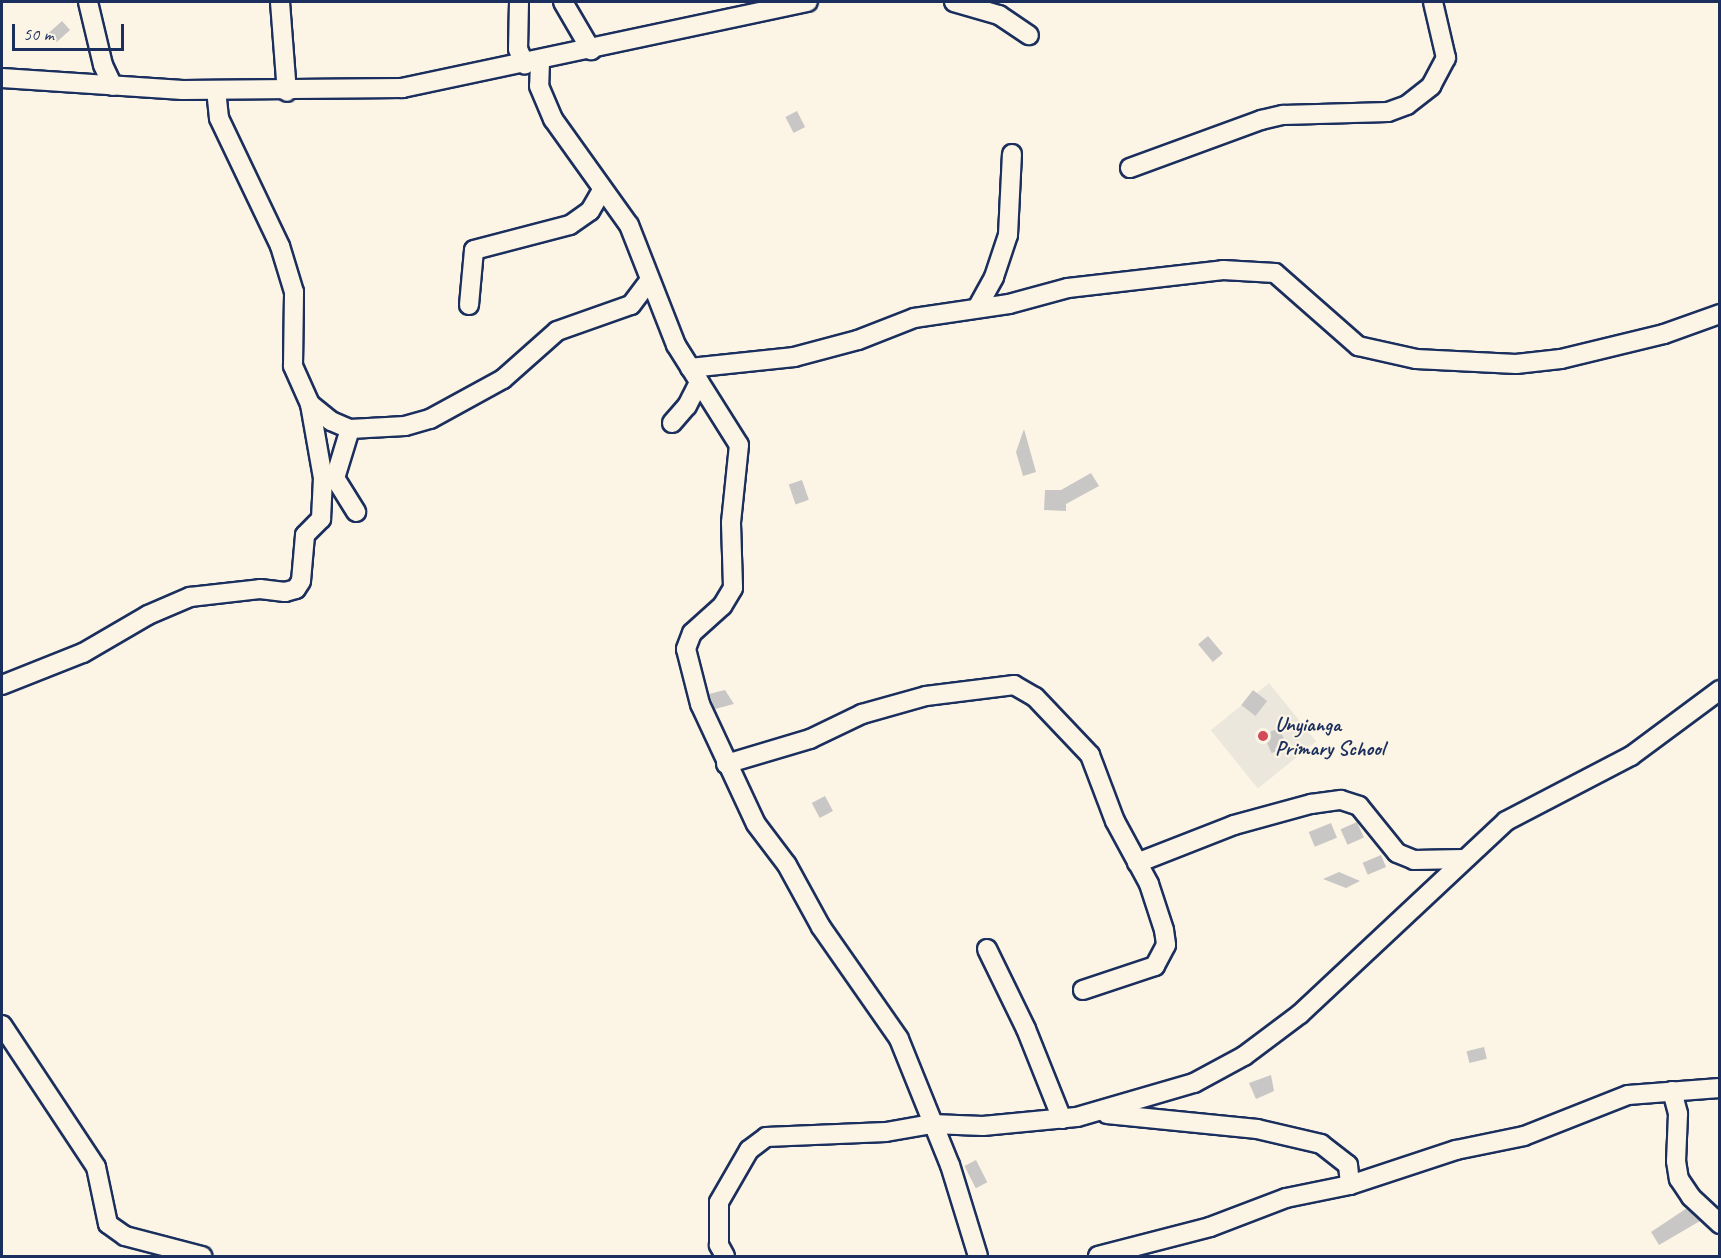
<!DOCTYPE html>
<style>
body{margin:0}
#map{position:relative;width:1721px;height:1258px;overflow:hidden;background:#fcf5e5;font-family:Caveat,sans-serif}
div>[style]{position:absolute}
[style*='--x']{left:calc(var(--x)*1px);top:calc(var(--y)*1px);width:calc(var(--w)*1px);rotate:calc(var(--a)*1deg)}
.built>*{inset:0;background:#ece7dc;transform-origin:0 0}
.building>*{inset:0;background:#c8c7c6;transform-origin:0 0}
.roads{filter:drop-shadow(2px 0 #1b2f5e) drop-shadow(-2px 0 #1b2f5e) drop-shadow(0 2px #1b2f5e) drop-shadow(0 -2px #1b2f5e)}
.street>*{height:18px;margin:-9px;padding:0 9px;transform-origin:9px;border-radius:9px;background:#fcf5e5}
.dots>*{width:16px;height:16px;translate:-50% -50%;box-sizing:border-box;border:3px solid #fcf5e5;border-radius:50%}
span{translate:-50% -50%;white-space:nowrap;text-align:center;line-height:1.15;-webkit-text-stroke:4.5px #fcf5e5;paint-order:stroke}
.poi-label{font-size:21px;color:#1b2f5e;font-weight:700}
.left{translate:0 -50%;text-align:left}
.frame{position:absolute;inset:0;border:3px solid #1b2f5e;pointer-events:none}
.scale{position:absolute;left:12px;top:24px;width:112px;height:27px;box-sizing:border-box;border:3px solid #1b2f5e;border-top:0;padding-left:8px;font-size:18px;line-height:21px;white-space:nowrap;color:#1b2f5e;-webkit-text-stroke:4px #fcf5e5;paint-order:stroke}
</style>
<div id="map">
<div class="built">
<i style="left:1269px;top:683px;width:75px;height:75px;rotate:51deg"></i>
</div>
<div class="building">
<i style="left:62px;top:21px;width:12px;height:18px;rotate:48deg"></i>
<i style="left:797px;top:111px;width:18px;height:13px;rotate:63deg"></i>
<i style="clip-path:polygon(1024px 429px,1036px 472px,1023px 476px,1016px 452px)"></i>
<i style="clip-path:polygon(1091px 473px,1099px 486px,1066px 504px,1066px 511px,1044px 510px,1045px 490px,1061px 490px)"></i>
<i style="left:802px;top:480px;width:21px;height:14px;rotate:71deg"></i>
<i style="left:1208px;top:636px;width:23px;height:13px;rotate:50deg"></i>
<i style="clip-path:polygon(725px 690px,734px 704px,715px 709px,709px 694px)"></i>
<i style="left:1253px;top:690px;width:18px;height:19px;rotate:38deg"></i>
<i style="left:1279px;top:728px;width:20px;height:17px;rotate:66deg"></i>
<i style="left:825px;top:796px;width:17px;height:15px;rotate:62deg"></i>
<i style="left:1357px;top:822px;width:17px;height:18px;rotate:66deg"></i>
<i style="left:1331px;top:823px;width:16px;height:24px;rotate:68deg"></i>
<i style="left:1381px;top:855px;width:13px;height:20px;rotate:67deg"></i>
<i style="clip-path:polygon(1339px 872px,1360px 881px,1346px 888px,1323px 879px)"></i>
<i style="left:1484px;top:1047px;width:12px;height:18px;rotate:76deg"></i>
<i style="clip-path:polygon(1271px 1075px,1274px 1091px,1256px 1099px,1249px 1083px)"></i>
<i style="left:976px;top:1160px;width:25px;height:13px;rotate:63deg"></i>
<i style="clip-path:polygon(1687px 1208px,1700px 1221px,1659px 1245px,1651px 1232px)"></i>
</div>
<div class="roads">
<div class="street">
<i style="--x:88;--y:2;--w:65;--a:76.6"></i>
<i style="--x:103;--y:65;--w:23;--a:65"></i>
<i style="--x:280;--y:2;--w:90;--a:85.6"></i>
<i style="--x:519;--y:2;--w:47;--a:91.2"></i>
<i style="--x:518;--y:49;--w:17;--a:66"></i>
<i style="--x:563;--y:2;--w:56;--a:59.7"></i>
<i style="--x:954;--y:2;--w:47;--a:16.1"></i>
<i style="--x:999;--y:15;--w:36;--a:34"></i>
<i style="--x:540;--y:62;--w:24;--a:92"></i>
<i style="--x:539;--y:86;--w:36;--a:67"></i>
<i style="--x:553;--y:119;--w:130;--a:54.4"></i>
<i style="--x:629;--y:225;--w:129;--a:68.6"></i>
<i style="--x:676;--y:345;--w:118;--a:57.8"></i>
<i style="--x:739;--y:445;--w:78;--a:95.9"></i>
<i style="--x:731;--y:523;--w:65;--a:88.2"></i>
<i style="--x:733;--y:588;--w:21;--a:121"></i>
<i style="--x:722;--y:606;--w:40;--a:138"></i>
<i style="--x:692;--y:633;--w:17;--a:111"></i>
<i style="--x:686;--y:649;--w:57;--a:75.7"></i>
<i style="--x:700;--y:704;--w:132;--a:65"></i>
<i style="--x:756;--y:824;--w:51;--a:52.9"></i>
<i style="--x:787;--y:865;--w:71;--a:61.3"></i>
<i style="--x:821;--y:927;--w:136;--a:55.1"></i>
<i style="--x:899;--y:1039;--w:136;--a:68"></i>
<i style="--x:950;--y:1165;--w:95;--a:72.9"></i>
<i style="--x:2;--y:78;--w:181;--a:3.8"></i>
<i style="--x:183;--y:90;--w:219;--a:-0.5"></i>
<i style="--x:402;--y:88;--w:415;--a:-12"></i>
<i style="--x:1130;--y:168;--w:140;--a:-20.1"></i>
<i style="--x:1261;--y:120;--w:23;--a:-13"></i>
<i style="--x:1283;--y:115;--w:105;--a:-1.6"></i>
<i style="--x:1388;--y:112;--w:20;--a:-20"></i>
<i style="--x:1407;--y:105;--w:31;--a:-38"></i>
<i style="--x:1431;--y:86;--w:32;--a:-62"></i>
<i style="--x:1446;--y:58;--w:57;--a:-103.1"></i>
<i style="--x:469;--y:305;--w:55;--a:-84.8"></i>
<i style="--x:474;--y:250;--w:99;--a:-14.6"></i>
<i style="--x:570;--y:225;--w:24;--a:-35"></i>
<i style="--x:590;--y:211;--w:24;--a:-60"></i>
<i style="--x:977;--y:308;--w:35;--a:-61"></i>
<i style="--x:994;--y:277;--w:44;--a:-71.6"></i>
<i style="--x:1008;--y:235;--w:81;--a:-87.2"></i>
<i style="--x:690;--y:368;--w:105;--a:-6"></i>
<i style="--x:794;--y:357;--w:66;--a:-14.9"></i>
<i style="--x:858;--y:340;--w:60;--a:-21.4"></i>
<i style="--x:914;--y:318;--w:96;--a:-8.4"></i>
<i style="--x:1009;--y:304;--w:61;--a:-15.2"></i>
<i style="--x:1068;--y:288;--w:156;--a:-6.6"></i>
<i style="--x:1223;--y:270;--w:52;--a:3.3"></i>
<i style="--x:1275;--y:273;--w:111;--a:41.3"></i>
<i style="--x:1358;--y:346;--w:59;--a:12.6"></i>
<i style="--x:1416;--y:359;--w:100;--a:2.9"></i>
<i style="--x:1516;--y:364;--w:45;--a:-6.3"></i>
<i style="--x:1561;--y:359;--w:106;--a:-13.6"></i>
<i style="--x:1664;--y:334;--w:59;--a:-19.7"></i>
<i style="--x:310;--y:404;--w:27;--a:39"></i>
<i style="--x:331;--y:421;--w:21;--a:23"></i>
<i style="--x:350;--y:429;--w:55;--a:-3.1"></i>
<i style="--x:405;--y:426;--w:26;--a:-16"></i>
<i style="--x:430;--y:419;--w:83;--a:-28.7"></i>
<i style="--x:503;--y:379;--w:72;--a:-41.6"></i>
<i style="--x:557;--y:331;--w:78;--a:-19.4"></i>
<i style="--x:631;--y:305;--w:31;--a:-53"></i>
<i style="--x:672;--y:423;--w:23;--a:-49"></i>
<i style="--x:687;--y:406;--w:27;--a:-63"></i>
<i style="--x:350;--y:429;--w:51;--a:107"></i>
<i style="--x:335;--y:478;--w:40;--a:58"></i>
<i style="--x:2;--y:685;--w:87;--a:-21.6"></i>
<i style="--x:83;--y:653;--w:75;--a:-30.3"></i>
<i style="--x:148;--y:615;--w:46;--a:-23.2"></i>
<i style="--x:190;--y:597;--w:70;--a:-6.5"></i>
<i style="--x:260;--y:589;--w:25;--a:7"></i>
<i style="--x:285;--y:592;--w:11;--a:-15"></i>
<i style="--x:296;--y:589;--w:9;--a:-58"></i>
<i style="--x:301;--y:581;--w:46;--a:-85"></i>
<i style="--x:305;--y:535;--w:23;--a:-45"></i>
<i style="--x:321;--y:519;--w:41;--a:-87.2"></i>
<i style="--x:323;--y:478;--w:75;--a:-100"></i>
<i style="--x:310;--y:404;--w:42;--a:-114.1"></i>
<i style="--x:293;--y:366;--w:74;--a:-89.2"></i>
<i style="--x:294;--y:292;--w:48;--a:-106.9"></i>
<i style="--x:280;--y:246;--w:142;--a:-115.5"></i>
<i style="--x:219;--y:118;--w:27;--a:-96"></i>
<i style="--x:726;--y:764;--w:88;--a:-16.6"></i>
<i style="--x:810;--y:739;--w:58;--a:-25.7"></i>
<i style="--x:862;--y:714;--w:66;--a:-15.7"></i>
<i style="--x:926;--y:696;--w:89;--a:-7.1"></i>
<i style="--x:1014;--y:685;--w:24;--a:30"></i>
<i style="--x:1035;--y:697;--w:80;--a:46.5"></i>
<i style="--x:1090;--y:755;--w:71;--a:69.3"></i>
<i style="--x:1115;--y:821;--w:72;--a:61.6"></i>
<i style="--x:1149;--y:884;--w:48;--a:71.9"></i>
<i style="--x:1164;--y:930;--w:15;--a:82"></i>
<i style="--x:1166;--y:945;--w:24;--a:118"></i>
<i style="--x:1155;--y:966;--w:76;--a:161.6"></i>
<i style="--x:1137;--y:863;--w:104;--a:-21.4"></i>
<i style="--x:1234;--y:825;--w:80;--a:-15.3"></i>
<i style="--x:1311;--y:804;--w:30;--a:-8"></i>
<i style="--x:1341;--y:800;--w:19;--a:18"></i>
<i style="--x:1359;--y:806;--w:60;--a:51"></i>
<i style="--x:1397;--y:853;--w:18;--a:22"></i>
<i style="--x:1414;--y:860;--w:50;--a:-1.1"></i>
<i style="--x:987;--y:949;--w:89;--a:64"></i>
<i style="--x:1026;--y:1029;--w:97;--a:68.2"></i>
<i style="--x:2;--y:1025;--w:170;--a:56.5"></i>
<i style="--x:96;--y:1167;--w:58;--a:78.1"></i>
<i style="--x:108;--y:1224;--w:21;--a:35"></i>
<i style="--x:125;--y:1236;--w:80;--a:14.6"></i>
<i style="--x:1672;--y:1091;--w:24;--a:75"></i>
<i style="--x:1678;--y:1114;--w:47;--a:92.4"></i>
<i style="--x:1676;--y:1161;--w:18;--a:81"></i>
<i style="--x:1679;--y:1179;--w:22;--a:56"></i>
<i style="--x:1691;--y:1197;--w:40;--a:43"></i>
<i style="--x:1107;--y:1114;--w:151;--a:5.7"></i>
<i style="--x:1257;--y:1129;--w:66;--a:13.2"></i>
<i style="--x:1321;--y:1144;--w:34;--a:38"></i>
<i style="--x:1348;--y:1165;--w:20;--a:84"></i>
<i style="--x:725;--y:1256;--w:13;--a:-119"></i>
<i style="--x:719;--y:1245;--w:43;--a:-90"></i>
<i style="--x:719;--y:1202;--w:60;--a:-60"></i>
<i style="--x:749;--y:1150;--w:21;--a:-37"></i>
<i style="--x:766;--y:1137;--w:120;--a:-2.4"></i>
<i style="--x:886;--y:1132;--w:47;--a:-9.9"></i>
<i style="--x:932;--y:1124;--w:51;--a:2.2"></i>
<i style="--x:983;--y:1126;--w:94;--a:-5.5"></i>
<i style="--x:1077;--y:1117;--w:122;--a:-16.2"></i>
<i style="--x:1194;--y:1083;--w:57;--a:-28.4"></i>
<i style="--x:1244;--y:1056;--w:70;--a:-36.9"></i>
<i style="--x:1300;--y:1014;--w:282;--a:-43.1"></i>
<i style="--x:1506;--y:821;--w:141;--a:-27.5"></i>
<i style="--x:1631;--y:756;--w:111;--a:-36.6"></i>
<i style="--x:1098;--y:1256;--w:116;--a:-14.5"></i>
<i style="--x:1210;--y:1227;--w:81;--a:-20.9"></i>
<i style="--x:1286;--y:1198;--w:65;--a:-11.5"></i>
<i style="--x:1350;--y:1185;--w:112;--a:-18.3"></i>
<i style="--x:1456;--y:1150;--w:69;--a:-11.6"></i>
<i style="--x:1524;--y:1136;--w:112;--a:-21.5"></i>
<i style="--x:1628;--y:1095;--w:92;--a:-4.4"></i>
</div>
</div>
<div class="dots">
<i style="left:1263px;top:736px;background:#d1495b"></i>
</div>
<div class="poi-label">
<span class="left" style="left:1275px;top:736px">Unyianga<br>Primary School</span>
</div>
<div class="frame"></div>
<div class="scale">50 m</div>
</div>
